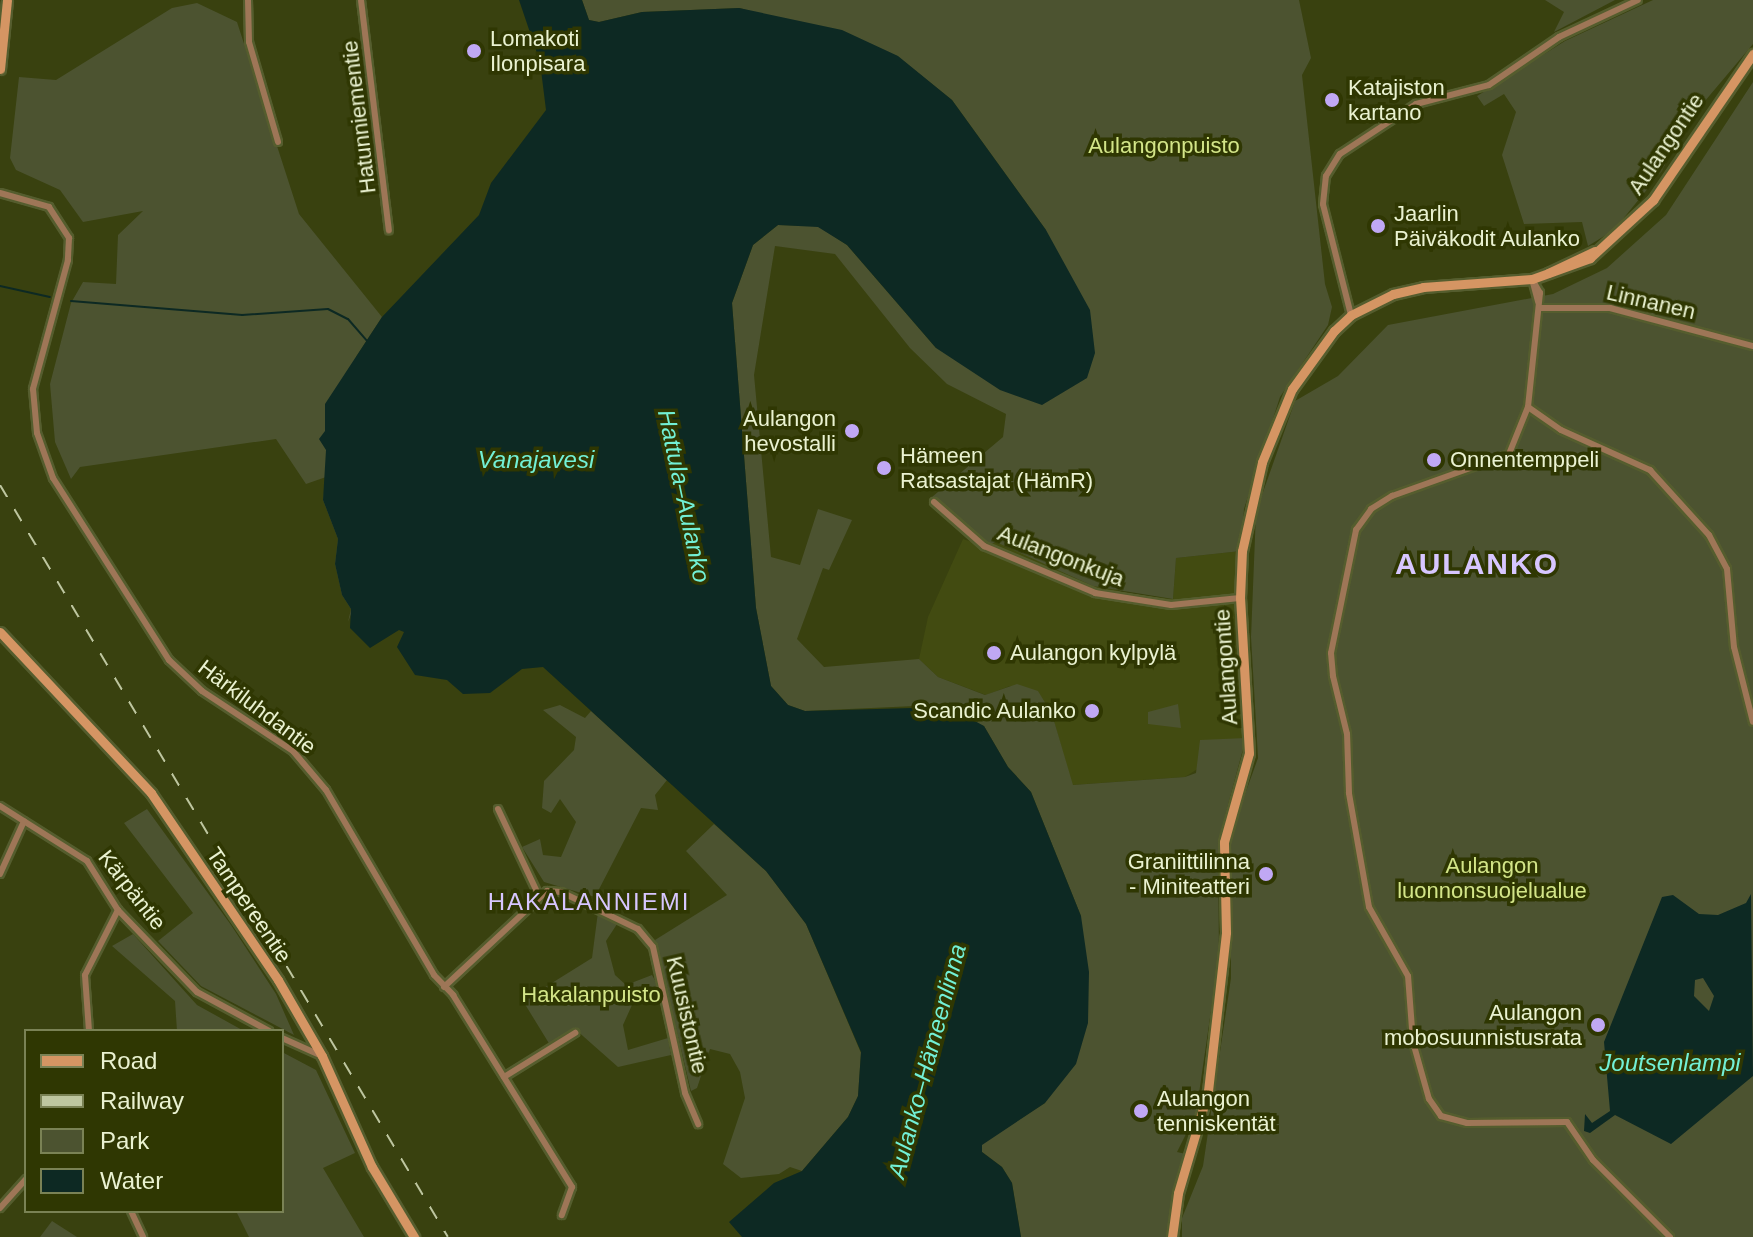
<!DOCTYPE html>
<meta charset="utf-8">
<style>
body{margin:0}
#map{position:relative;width:1753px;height:1237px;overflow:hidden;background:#39410f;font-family:Helvetica,sans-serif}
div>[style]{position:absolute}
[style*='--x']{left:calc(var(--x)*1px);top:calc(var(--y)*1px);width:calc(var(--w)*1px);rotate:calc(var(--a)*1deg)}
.built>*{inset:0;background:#424b11}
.green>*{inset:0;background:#4c5330}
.water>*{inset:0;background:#0d2923}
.stream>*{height:2px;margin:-1px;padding:0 1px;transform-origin:1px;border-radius:1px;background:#0d2923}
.roads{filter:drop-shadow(2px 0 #555d2e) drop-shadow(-2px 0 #555d2e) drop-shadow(0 2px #555d2e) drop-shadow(0 -2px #555d2e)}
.street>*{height:6px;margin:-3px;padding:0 3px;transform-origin:3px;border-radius:3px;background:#9e7657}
.secondary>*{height:9px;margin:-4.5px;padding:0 4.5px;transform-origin:4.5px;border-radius:4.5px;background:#d59563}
.rail>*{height:2px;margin-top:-1px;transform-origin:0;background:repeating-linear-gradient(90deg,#bec6a0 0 14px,transparent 0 28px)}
.dots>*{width:22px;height:22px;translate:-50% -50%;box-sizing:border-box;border:4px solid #2f3702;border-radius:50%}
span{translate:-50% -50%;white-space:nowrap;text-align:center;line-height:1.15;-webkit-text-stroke:7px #2f3702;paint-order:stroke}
.poi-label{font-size:22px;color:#eaf2d1}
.left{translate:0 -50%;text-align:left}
.right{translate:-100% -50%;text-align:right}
.street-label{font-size:22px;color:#eaf2d1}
.park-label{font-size:22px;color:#d3e588}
.water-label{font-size:24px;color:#72f0d6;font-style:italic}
.neighbourhood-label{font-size:24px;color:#d7c6ff;letter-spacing:2px}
.district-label{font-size:30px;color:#d7c6ff;font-weight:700;letter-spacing:2px}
.legend{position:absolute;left:24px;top:1029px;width:260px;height:184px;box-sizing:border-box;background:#2f3702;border:2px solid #7a8255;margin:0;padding:10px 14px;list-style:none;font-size:24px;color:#eaf2d1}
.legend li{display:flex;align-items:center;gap:16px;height:40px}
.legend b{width:40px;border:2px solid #7a8255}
</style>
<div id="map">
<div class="built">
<i style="clip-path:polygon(963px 539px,984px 546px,996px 542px,1124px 593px,1173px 599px,1176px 558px,1241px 551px,1246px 738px,1185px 777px,1072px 785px,1052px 714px,1010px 686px,986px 695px,938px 677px,919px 659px,928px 617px)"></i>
</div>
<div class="green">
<i style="clip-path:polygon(582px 0,1299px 0,1311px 58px,1302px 75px,1325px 284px,1332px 307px,1328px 325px,1280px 397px,1244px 509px,1241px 551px,1176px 558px,1173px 599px,1093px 586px,996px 542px,989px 545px,932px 497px,1003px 437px,1006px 414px,947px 384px,910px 348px,835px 254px,775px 246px,754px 375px,771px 557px,800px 565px,818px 509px,852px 520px,829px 570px,823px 568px,797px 639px,824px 667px,919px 659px,938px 677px,985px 695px,1017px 684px,1038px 691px,1052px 714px,1073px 785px,1185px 777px,1196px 773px,1200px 740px,1246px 738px,1218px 842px,1219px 956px,1196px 1114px,1177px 1152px,1186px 1154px,1173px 1193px,1167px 1237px,1021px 1237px,1012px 1183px,1002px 1167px,982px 1152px,982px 1144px,1045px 1103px,1081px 916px,1031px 792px,1008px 767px,984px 726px,915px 706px,805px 711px,788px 705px,771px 686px,756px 608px,732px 303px,753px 245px,778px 225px,818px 226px,847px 245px,936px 348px,1046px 230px,952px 100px,897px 56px,740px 8px,642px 12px,599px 22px,589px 20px)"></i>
<i style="clip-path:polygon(1545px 0,1615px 0,1554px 32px,1564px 12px)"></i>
<i style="clip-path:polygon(1653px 0,1753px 0,1753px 44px,1662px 152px,1667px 160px,1662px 171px,1614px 230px,1588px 246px,1582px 222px,1524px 224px,1502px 155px,1516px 112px,1504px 94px,1484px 106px,1477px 96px,1565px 41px)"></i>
<i style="clip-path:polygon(197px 3px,237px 22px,299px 214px,382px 317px,356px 357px,372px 561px,348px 622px,351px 609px,342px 595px,335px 564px,338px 539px,323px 500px,326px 477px,306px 484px,276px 439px,80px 467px,71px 479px,55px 442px,50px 384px,71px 303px,83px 282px,116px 284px,118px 235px,143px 211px,83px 222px,60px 190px,16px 170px,10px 158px,19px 77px,56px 80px,172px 8px)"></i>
<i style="clip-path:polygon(1753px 82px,1753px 1237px,1182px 1237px,1182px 1218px,1203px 1166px,1231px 978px,1231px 833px,1258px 758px,1251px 637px,1256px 512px,1295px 401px,1338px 376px,1388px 325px,1553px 294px,1607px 268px,1666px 215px)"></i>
<i style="clip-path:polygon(1178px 704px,1181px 728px,1148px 724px,1148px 712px)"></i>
<i style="clip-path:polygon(560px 705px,585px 718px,591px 711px,667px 780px,655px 795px,658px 810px,641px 808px,595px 897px,544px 882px,522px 847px,540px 839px,543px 855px,561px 857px,576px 822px,560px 799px,551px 813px,542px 808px,544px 781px,574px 750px,576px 737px,543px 710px)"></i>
<i style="clip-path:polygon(147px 809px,231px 925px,276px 994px,294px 1035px,201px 986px,158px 941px,193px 913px,124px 823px)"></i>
<i style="clip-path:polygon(714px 824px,766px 871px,806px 924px,861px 1053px,858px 1096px,848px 1117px,802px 1171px,790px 1167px,779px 1174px,741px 1178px,723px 1164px,745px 1098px,740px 1072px,730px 1054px,710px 1049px,697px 1088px,691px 1091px,655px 940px,727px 895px,686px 851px)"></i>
<i style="clip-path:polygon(598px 912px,619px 921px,606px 941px,615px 975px,626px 985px,652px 975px,661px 991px,661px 999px,632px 1005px,623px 1025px,628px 1050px,668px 1038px,671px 1055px,618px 1067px,575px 1029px,550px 1045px,523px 1001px,592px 958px)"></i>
<i style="clip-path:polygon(133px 934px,197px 1005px,244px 1031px,177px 1031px,175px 1001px,112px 946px)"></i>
<i style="clip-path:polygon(282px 1052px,316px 1070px,355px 1153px,323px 1168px,364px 1237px,249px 1237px,236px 1211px,282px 1211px)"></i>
<i style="clip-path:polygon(52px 1221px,77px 1237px,40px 1237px)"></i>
</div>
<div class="water">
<i style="clip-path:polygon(519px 0,582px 0,589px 20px,599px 22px,642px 12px,739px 8px,842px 30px,898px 56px,952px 100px,1046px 230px,1090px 310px,1095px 353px,1087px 378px,1042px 405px,1000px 390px,936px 348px,847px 245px,818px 227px,778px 225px,753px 245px,732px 303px,756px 608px,771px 686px,788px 705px,805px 711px,949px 707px,984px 726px,1008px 767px,1031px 792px,1081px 916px,1089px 972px,1088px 1023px,1076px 1064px,1045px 1103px,982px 1145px,982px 1152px,1002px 1167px,1012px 1183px,1021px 1237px,742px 1237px,729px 1222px,774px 1183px,802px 1171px,848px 1117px,858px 1096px,861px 1052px,806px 924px,766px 871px,543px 667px,522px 669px,490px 693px,463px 694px,447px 680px,415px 675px,397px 647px,404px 632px,399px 630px,370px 648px,350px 628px,351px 609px,342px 595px,335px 564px,338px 539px,323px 500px,326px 450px,319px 439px,325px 431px,325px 404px,382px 317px,479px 215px,491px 183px,546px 110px,540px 62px)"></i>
<i style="clip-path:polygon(evenodd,1751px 894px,1753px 1076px,1671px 1144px,1615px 1115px,1590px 1133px,1584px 1131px,1585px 1114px,1592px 1123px,1610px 1111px,1604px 1042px,1662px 897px,1673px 895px,1699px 914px,1718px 915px,1746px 903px,1751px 894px,1703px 978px,1714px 996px,1709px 1011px,1694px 996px,1695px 980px,1703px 978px)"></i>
</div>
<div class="stream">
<i style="--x:0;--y:286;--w:51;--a:12.4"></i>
<i style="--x:71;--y:301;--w:172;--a:4.7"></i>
<i style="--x:242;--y:315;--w:86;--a:-4"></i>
<i style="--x:328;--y:309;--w:22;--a:27"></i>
<i style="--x:348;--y:319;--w:28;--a:49"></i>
</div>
<div class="roads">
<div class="street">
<i style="--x:248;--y:0;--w:42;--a:88.6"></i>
<i style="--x:249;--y:42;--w:104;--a:73.8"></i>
<i style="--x:361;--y:0;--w:232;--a:83.1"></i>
<i style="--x:0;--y:193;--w:51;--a:15.9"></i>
<i style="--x:49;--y:207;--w:37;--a:57"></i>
<i style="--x:69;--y:238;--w:22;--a:93"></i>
<i style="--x:68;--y:260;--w:134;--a:105.2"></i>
<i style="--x:33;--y:389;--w:44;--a:84.8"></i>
<i style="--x:37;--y:433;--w:48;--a:70.4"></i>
<i style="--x:53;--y:478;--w:216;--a:57.5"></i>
<i style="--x:169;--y:660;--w:45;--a:43.2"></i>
<i style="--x:202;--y:691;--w:109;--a:33.4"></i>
<i style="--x:293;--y:751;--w:51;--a:49.8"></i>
<i style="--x:326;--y:790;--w:214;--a:59.7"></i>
<i style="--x:434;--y:975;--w:28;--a:46"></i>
<i style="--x:453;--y:995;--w:226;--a:58.2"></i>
<i style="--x:572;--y:1187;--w:30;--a:110"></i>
<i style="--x:1532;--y:279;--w:24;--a:75"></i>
<i style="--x:1539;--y:308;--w:71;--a:0"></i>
<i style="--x:1610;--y:308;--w:148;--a:14.9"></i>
<i style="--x:1351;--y:315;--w:114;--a:-104.2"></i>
<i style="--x:1323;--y:204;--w:28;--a:-84"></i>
<i style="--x:1326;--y:176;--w:26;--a:-58"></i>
<i style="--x:1340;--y:154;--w:91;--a:-33.3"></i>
<i style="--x:1416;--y:104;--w:75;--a:-14.6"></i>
<i style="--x:1489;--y:85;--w:85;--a:-34.4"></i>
<i style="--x:1559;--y:37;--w:87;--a:-25.1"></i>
<i style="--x:1528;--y:407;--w:115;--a:-84"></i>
<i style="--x:1540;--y:293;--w:16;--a:-120"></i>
<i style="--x:934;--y:502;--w:67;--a:41.3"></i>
<i style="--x:984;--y:546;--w:121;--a:22.9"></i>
<i style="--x:1095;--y:593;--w:77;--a:9"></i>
<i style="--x:1171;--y:605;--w:69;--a:-5.8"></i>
<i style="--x:0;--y:806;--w:103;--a:32.3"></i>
<i style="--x:87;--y:861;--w:58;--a:57.7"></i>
<i style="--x:118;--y:910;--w:114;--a:46.1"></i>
<i style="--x:197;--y:992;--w:82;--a:28.4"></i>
<i style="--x:498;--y:809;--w:94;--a:64.8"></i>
<i style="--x:0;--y:874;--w:58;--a:-65.6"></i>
<i style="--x:444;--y:987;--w:141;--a:-43"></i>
<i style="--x:547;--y:891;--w:14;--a:4"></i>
<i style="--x:561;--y:892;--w:85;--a:25.7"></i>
<i style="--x:638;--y:929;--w:23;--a:50"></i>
<i style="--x:653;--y:947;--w:149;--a:77.6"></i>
<i style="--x:685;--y:1093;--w:34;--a:67"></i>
<i style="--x:89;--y:1031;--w:56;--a:-94.1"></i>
<i style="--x:85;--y:975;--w:73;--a:-63.1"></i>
<i style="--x:282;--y:1038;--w:44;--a:24.2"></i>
<i style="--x:504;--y:1077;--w:84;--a:-31.8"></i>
<i style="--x:0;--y:1208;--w:39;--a:-48"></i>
<i style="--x:131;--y:1211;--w:29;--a:65"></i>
<i style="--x:1670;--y:1237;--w:109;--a:-135"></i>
<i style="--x:1593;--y:1160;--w:46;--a:-124.4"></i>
<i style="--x:1567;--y:1122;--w:100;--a:179.4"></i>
<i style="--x:1467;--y:1123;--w:27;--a:-165"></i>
<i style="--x:1441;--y:1116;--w:21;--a:-125"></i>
<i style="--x:1429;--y:1099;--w:59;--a:-105.7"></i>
<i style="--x:1413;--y:1042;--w:66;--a:-94.3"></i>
<i style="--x:1408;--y:976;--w:79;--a:-119.5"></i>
<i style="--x:1369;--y:907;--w:116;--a:-100"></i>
<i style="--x:1349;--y:793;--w:59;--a:-91.9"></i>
<i style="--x:1347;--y:734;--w:60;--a:-103.6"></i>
<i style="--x:1333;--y:676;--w:23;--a:-95"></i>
<i style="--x:1331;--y:653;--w:126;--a:-78.5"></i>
<i style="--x:1356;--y:530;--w:26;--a:-54"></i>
<i style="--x:1371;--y:509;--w:25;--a:-32"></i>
<i style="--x:1392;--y:496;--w:124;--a:-19.7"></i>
<i style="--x:1509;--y:454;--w:51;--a:-68"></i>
<i style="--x:1528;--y:407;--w:40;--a:34.9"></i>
<i style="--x:1561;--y:430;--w:98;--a:24.2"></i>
<i style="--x:1650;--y:470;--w:88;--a:47.8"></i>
<i style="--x:1709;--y:535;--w:38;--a:62"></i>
<i style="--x:1727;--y:569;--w:78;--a:84.9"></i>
<i style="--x:1734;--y:647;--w:77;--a:75.8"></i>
</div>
<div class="secondary">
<i style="--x:0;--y:69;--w:69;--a:-84.2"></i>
<i style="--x:1548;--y:273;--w:52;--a:-25.1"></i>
<i style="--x:0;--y:632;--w:221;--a:46.8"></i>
<i style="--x:151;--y:793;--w:226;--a:55.8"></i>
<i style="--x:278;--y:980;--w:88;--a:59.9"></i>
<i style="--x:322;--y:1056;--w:122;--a:65.8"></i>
<i style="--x:372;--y:1167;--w:82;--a:59"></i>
<i style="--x:1172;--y:1237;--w:44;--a:-82.2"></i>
<i style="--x:1178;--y:1193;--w:106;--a:-73.6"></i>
<i style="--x:1208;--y:1091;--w:160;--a:-83.5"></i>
<i style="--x:1226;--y:932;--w:90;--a:-91.3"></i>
<i style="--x:1224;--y:842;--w:92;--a:-74.3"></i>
<i style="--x:1249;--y:753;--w:155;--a:-93.3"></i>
<i style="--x:1240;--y:598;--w:47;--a:-87.6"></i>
<i style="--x:1242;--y:551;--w:91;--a:-77.3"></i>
<i style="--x:1262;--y:462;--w:79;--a:-67.7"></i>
<i style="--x:1292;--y:389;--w:72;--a:-54.1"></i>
<i style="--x:1334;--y:331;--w:23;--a:-43"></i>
<i style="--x:1351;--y:315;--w:47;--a:-26.6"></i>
<i style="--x:1393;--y:294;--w:31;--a:-13"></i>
<i style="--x:1423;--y:287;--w:109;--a:-4.2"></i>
<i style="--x:1532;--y:279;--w:62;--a:-19.9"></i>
<i style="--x:1590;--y:258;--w:86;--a:-42.6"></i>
<i style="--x:1653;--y:200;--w:177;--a:-55.6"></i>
</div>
</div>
<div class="rail">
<i style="--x:0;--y:485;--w:875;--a:59.22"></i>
</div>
<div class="dots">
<i style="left:474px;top:51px;background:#c0a8f4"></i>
<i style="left:1332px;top:100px;background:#c0a8f4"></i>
<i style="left:1378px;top:226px;background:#c0a8f4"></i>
<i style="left:852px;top:431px;background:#c0a8f4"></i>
<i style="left:1434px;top:460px;background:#c0a8f4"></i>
<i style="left:884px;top:468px;background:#c0a8f4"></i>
<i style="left:994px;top:653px;background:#c0a8f4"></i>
<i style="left:1092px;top:711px;background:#c0a8f4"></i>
<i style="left:1266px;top:874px;background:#c0a8f4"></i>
<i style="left:1598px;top:1025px;background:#c0a8f4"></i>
<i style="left:1141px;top:1111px;background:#c0a8f4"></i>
</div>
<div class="poi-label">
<span class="left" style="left:490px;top:51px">Lomakoti<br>Ilonpisara</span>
<span class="left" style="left:1348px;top:100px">Katajiston<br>kartano</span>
<span class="left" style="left:1394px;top:226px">Jaarlin<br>Päiväkodit Aulanko</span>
<span class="right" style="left:836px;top:431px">Aulangon<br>hevostalli</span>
<span class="left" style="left:900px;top:468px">Hämeen<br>Ratsastajat (HämR)</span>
<span class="left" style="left:1450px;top:460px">Onnentemppeli</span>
<span class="left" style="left:1010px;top:653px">Aulangon kylpylä</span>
<span class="right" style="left:1076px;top:711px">Scandic Aulanko</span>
<span class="right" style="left:1250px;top:874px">Graniittilinna<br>- Miniteatteri</span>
<span class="right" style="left:1582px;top:1025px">Aulangon<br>mobosuunnistusrata</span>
<span class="left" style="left:1157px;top:1111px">Aulangon<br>tenniskentät</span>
</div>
<div class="street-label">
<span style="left:359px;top:117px;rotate:-97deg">Hatunniementie</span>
<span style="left:1666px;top:144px;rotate:-56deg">Aulangontie</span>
<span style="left:1651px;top:302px;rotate:13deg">Linnanen</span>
<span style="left:1061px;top:556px;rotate:21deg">Aulangonkuja</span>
<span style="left:1226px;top:667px;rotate:-94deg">Aulangontie</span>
<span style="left:257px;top:707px;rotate:37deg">Härkiluhdantie</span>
<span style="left:132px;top:890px;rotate:52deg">Kärpäntie</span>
<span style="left:249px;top:905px;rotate:56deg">Tampereentie</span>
<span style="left:687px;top:1015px;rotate:77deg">Kuusistontie</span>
</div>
<div class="park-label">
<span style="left:1164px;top:146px">Aulangonpuisto</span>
<span style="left:1492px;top:878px">Aulangon<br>luonnonsuojelualue</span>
<span style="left:591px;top:995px">Hakalanpuisto</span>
</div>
<div class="water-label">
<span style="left:536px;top:460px">Vanajavesi</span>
<span style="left:684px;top:496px;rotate:78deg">Hattula–Aulanko</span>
<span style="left:927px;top:1061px;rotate:-75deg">Aulanko–Hämeenlinna</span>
<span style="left:1670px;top:1063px">Joutsenlampi</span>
</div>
<div class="neighbourhood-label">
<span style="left:589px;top:902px">HAKALANNIEMI</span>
</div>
<div class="district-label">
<span style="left:1477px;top:564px">AULANKO</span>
</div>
<ul class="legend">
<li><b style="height:10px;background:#d59563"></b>Road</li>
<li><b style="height:10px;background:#bec6a0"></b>Railway</li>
<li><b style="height:22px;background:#4c5330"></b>Park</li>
<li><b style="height:22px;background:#0d2923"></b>Water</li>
</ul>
</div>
